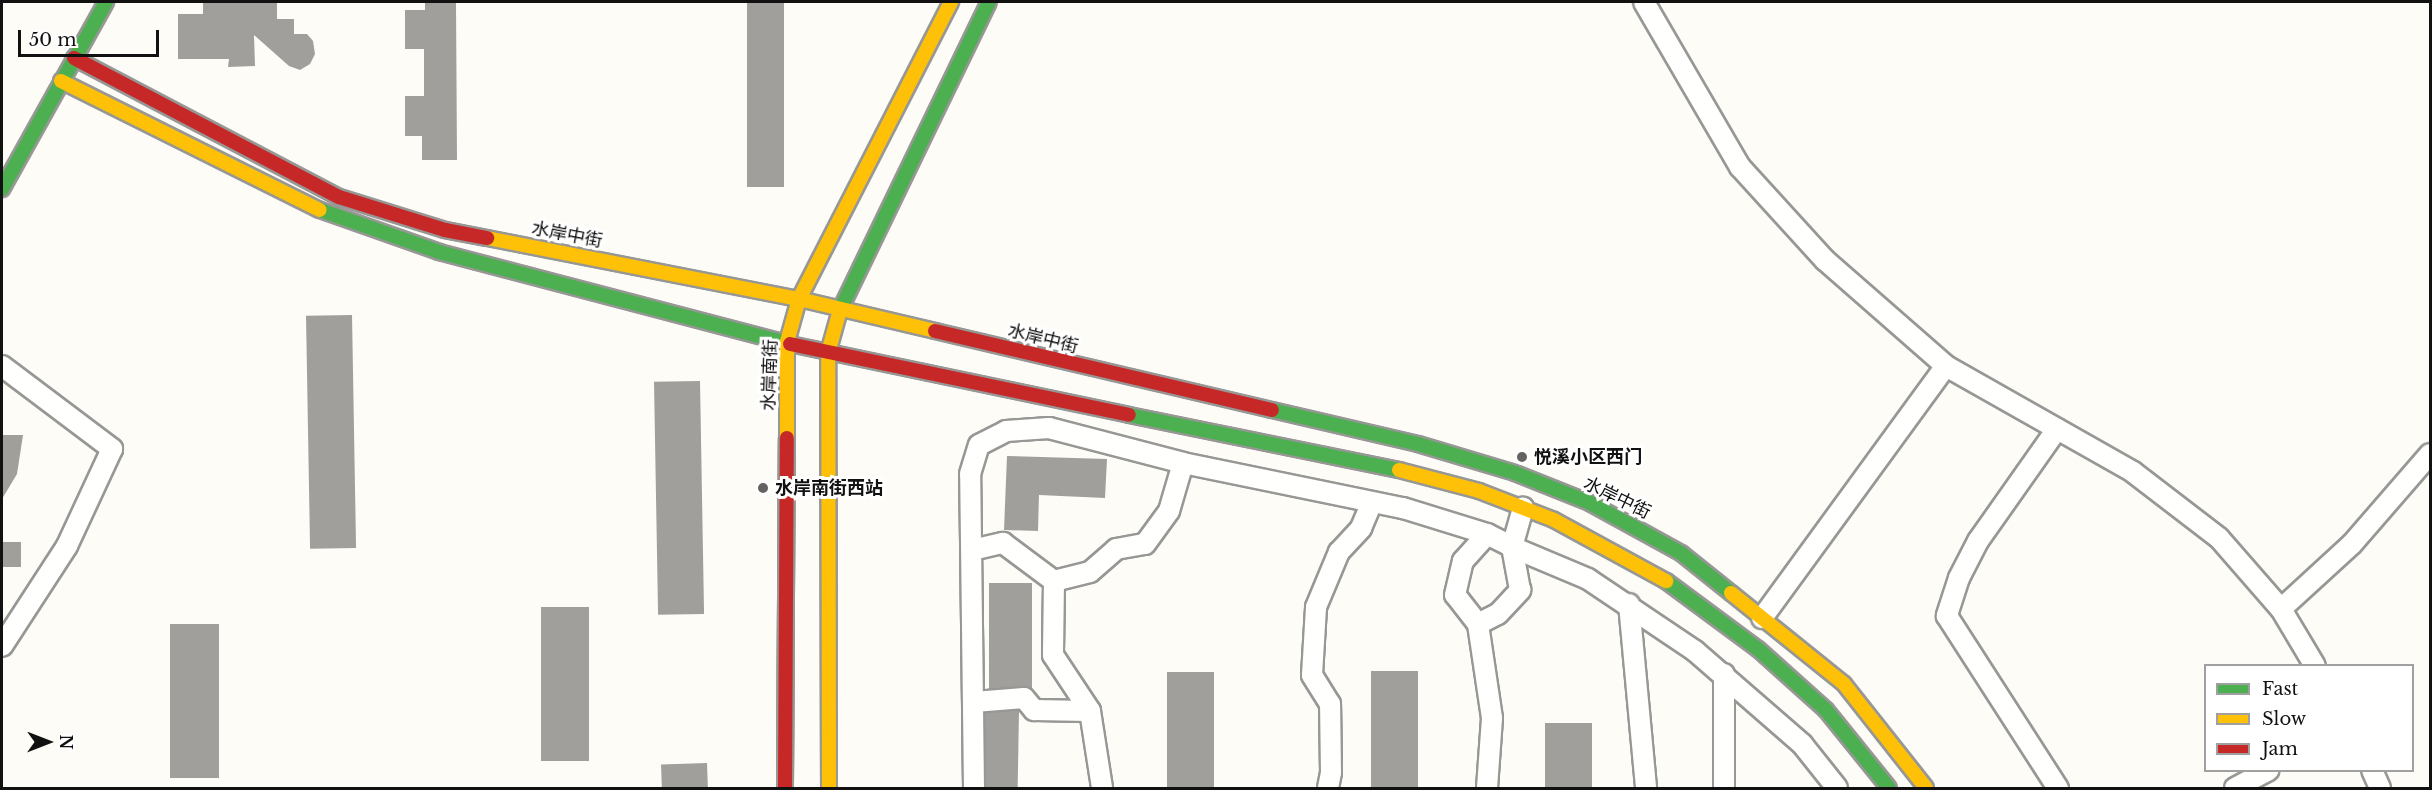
<!DOCTYPE html>
<meta charset="utf-8">
<style>
body{margin:0}
#map{position:relative;width:2432px;height:790px;overflow:hidden;background:#fdfcf7;font-family:"Libre Baskerville","Noto Sans SC",serif}
div>[style]{position:absolute}
[style*='--x']{left:calc(var(--x)*1px);top:calc(var(--y)*1px);width:calc(var(--w)*1px);rotate:calc(var(--a)*1deg)}
.building>*{inset:0;background:#a19f9c;transform-origin:0 0}
.roads{filter:drop-shadow(2px 0 #979795) drop-shadow(-2px 0 #979795) drop-shadow(0 2px #979795) drop-shadow(0 -2px #979795)}
.street>*{height:20px;margin:-10px;padding:0 10px;transform-origin:10px;border-radius:10px;background:#fffffe}
.fast>*{height:14px;margin:-7px;padding:0 7px;transform-origin:7px;border-radius:7px;background:#4caf50}
.slow>*{height:14px;margin:-7px;padding:0 7px;transform-origin:7px;border-radius:7px;background:#ffc107}
.jam>*{height:14px;margin:-7px;padding:0 7px;transform-origin:7px;border-radius:7px;background:#c62828}
.dots>*{width:16px;height:16px;translate:-50% -50%;box-sizing:border-box;border:3px solid #fff;border-radius:50%}
span{translate:-50% -50%;white-space:nowrap;text-align:center;line-height:1.15;-webkit-text-stroke:6px #fff;paint-order:stroke}
.street-label{font-size:18px;color:#111}
.poi-label{font-size:18px;color:#111;font-weight:700}
.left{translate:0 -50%;text-align:left}
.frame{position:absolute;inset:0;border:3px solid #111;pointer-events:none}
.legend{position:absolute;left:2204px;top:664px;width:210px;height:108px;box-sizing:border-box;background:#fff;border:2px solid #a0a0a0;margin:0;padding:8px 10px;list-style:none;font-size:18px;color:#111}
.legend li{display:flex;align-items:center;gap:12px;height:30px}
.legend b{width:30px;border:2px solid #a0a0a0}
.north{position:absolute;left:18px;top:712px;width:60px;height:60px;-webkit-text-stroke:4px #fff;paint-order:stroke;rotate:90deg;font-size:16px;font-weight:700;line-height:24px;text-align:center;color:#111}
.north::after{content:'';display:block;margin:auto;width:21px;height:27px;background:#111;clip-path:polygon(50% 0,100% 100%,50% 72%,0 100%)}
.scale{position:absolute;left:18px;top:30px;width:141px;height:27px;box-sizing:border-box;border:3px solid #111;border-top:0;padding-left:8px;font-size:18px;line-height:21px;white-space:nowrap;color:#111;-webkit-text-stroke:4px #fff;paint-order:stroke}
</style>
<div id="map">
<div class="building">
<i style="clip-path:polygon(203px 2px,277px 2px,277px 19px,294px 19px,294px 34px,307px 34px,313px 41px,315px 54px,310px 64px,300px 70px,289px 66px,254px 35px,255px 66px,228px 67px,229px 59px,178px 59px,178px 14px,203px 14px)"></i>
<i style="clip-path:polygon(425px 2px,456px 2px,457px 160px,422px 160px,422px 136px,405px 136px,405px 96px,424px 96px,424px 49px,405px 49px,405px 10px,425px 10px)"></i>
<i style="left:747px;top:2px;width:37px;height:185px"></i>
<i style="left:352px;top:315px;width:233px;height:46px;rotate:89deg"></i>
<i style="left:700px;top:381px;width:233px;height:46px;rotate:89deg"></i>
<i style="clip-path:polygon(2px 435px,23px 435px,17px 474px,2px 499px)"></i>
<i style="clip-path:polygon(1007px 456px,1107px 459px,1105px 498px,1039px 495px,1038px 531px,1004px 530px)"></i>
<i style="left:2px;top:542px;width:19px;height:25px"></i>
<i style="left:989px;top:583px;width:43px;height:106px"></i>
<i style="left:541px;top:607px;width:48px;height:154px"></i>
<i style="left:170px;top:624px;width:49px;height:154px"></i>
<i style="left:1371px;top:671px;width:47px;height:118px"></i>
<i style="left:1167px;top:672px;width:47px;height:117px"></i>
<i style="left:1019px;top:711px;width:78px;height:34px;rotate:91deg"></i>
<i style="left:1545px;top:723px;width:47px;height:66px"></i>
<i style="left:707px;top:763px;width:26px;height:46px;rotate:88deg"></i>
</div>
<div class="roads">
<div class="street">
<i style="--x:1644;--y:2;--w:191;--a:59.8"></i>
<i style="--x:1740;--y:167;--w:126;--a:47.6"></i>
<i style="--x:1825;--y:260;--w:161;--a:41.2"></i>
<i style="--x:1946;--y:366;--w:215;--a:29.5"></i>
<i style="--x:2133;--y:472;--w:108;--a:37.5"></i>
<i style="--x:2219;--y:538;--w:94;--a:48.9"></i>
<i style="--x:2281;--y:609;--w:66;--a:59.2"></i>
<i style="--x:2;--y:366;--w:138;--a:37"></i>
<i style="--x:112;--y:449;--w:107;--a:114.9"></i>
<i style="--x:67;--y:546;--w:119;--a:123"></i>
<i style="--x:2057;--y:429;--w:137;--a:125.2"></i>
<i style="--x:1978;--y:541;--w:42;--a:117.2"></i>
<i style="--x:1959;--y:578;--w:40;--a:108"></i>
<i style="--x:1947;--y:616;--w:205;--a:57.2"></i>
<i style="--x:972;--y:550;--w:32;--a:-13"></i>
<i style="--x:1003;--y:543;--w:64;--a:36.7"></i>
<i style="--x:1054;--y:581;--w:37;--a:-14"></i>
<i style="--x:1090;--y:572;--w:35;--a:-41"></i>
<i style="--x:1116;--y:549;--w:29;--a:-10"></i>
<i style="--x:1145;--y:544;--w:41;--a:-54"></i>
<i style="--x:1169;--y:511;--w:50;--a:-73.7"></i>
<i style="--x:1054;--y:581;--w:74;--a:90.8"></i>
<i style="--x:1053;--y:655;--w:67;--a:56.5"></i>
<i style="--x:1090;--y:711;--w:78;--a:81.1"></i>
<i style="--x:1629;--y:604;--w:185;--a:84.7"></i>
<i style="--x:2281;--y:609;--w:96;--a:-42.5"></i>
<i style="--x:2352;--y:544;--w:119;--a:-49.1"></i>
<i style="--x:1762;--y:618;--w:312;--a:-53.9"></i>
<i style="--x:1478;--y:624;--w:37;--a:-128"></i>
<i style="--x:1455;--y:595;--w:35;--a:-77"></i>
<i style="--x:1463;--y:561;--w:36;--a:-48"></i>
<i style="--x:974;--y:702;--w:50;--a:-4.6"></i>
<i style="--x:1024;--y:698;--w:16;--a:50"></i>
<i style="--x:1034;--y:710;--w:56;--a:1"></i>
<i style="--x:2372;--y:770;--w:20;--a:66"></i>
<i style="--x:974;--y:788;--w:314;--a:-90.7"></i>
<i style="--x:970;--y:474;--w:30;--a:-73"></i>
<i style="--x:979;--y:445;--w:30;--a:-27"></i>
<i style="--x:1006;--y:431;--w:43;--a:-4"></i>
<i style="--x:1049;--y:428;--w:138;--a:14.6"></i>
<i style="--x:1183;--y:463;--w:225;--a:11.6"></i>
<i style="--x:1403;--y:508;--w:88;--a:17.2"></i>
<i style="--x:1487;--y:534;--w:28;--a:27"></i>
<i style="--x:1512;--y:547;--w:41;--a:-74.2"></i>
<i style="--x:1328;--y:788;--w:16;--a:-79"></i>
<i style="--x:1331;--y:772;--w:68;--a:-90.8"></i>
<i style="--x:1330;--y:704;--w:34;--a:-122"></i>
<i style="--x:1312;--y:675;--w:68;--a:-86.6"></i>
<i style="--x:1316;--y:607;--w:60;--a:-67.3"></i>
<i style="--x:1339;--y:552;--w:33;--a:-47"></i>
<i style="--x:1361;--y:528;--w:28;--a:-67"></i>
<i style="--x:1487;--y:788;--w:70;--a:-85.9"></i>
<i style="--x:1492;--y:718;--w:95;--a:-98.5"></i>
<i style="--x:1478;--y:624;--w:22;--a:-27"></i>
<i style="--x:1498;--y:614;--w:33;--a:-47"></i>
<i style="--x:1520;--y:590;--w:44;--a:-100.5"></i>
<i style="--x:1512;--y:547;--w:82;--a:22.8"></i>
<i style="--x:1588;--y:579;--w:129;--a:33.9"></i>
<i style="--x:1695;--y:651;--w:142;--a:41"></i>
<i style="--x:1802;--y:744;--w:56;--a:51.5"></i>
<i style="--x:1724;--y:788;--w:114;--a:-90"></i>
<i style="--x:2235;--y:788;--w:38;--a:-28"></i>
</div>
<div class="fast">
<i style="--x:2;--y:189;--w:214;--a:-60.9"></i>
<i style="--x:320;--y:210;--w:126;--a:19.4"></i>
<i style="--x:439;--y:252;--w:363;--a:14.7"></i>
<i style="--x:840;--y:310;--w:342;--a:-64.2"></i>
<i style="--x:1272;--y:410;--w:150;--a:13.1"></i>
<i style="--x:1418;--y:444;--w:101;--a:16.6"></i>
<i style="--x:1515;--y:473;--w:81;--a:21.8"></i>
<i style="--x:1590;--y:503;--w:104;--a:28.8"></i>
<i style="--x:1681;--y:553;--w:64;--a:38.7"></i>
<i style="--x:1129;--y:415;--w:276;--a:11.5"></i>
<i style="--x:1666;--y:581;--w:114;--a:36.5"></i>
<i style="--x:1758;--y:649;--w:91;--a:41.9"></i>
<i style="--x:1826;--y:710;--w:100;--a:51.1"></i>
</div>
<div class="slow">
<i style="--x:61;--y:81;--w:289;--a:26.5"></i>
<i style="--x:487;--y:238;--w:318;--a:11.1"></i>
<i style="--x:799;--y:299;--w:140;--a:13.2"></i>
<i style="--x:787;--y:438;--w:96;--a:-90"></i>
<i style="--x:787;--y:342;--w:45;--a:-74.4"></i>
<i style="--x:799;--y:299;--w:334;--a:-62.9"></i>
<i style="--x:1399;--y:470;--w:83;--a:14.7"></i>
<i style="--x:1479;--y:491;--w:80;--a:21.1"></i>
<i style="--x:1554;--y:520;--w:128;--a:28.6"></i>
<i style="--x:1731;--y:593;--w:145;--a:38.8"></i>
<i style="--x:1844;--y:684;--w:132;--a:51.7"></i>
<i style="--x:829;--y:788;--w:435;--a:-90.1"></i>
<i style="--x:828;--y:353;--w:45;--a:-74.4"></i>
</div>
<div class="jam">
<i style="--x:74;--y:58;--w:299;--a:27.7"></i>
<i style="--x:339;--y:197;--w:111;--a:17.3"></i>
<i style="--x:445;--y:230;--w:43;--a:10.8"></i>
<i style="--x:935;--y:331;--w:346;--a:13.2"></i>
<i style="--x:790;--y:344;--w:346;--a:11.8"></i>
<i style="--x:785;--y:788;--w:350;--a:-89.7"></i>
</div>
</div>
<div class="dots">
<i style="left:1522px;top:457px;background:#646362"></i>
<i style="left:763px;top:488px;background:#646362"></i>
</div>
<div class="street-label">
<span style="left:567px;top:235px;rotate:11deg">水岸中街</span>
<span style="left:1043px;top:339px;rotate:14deg">水岸中街</span>
<span style="left:770px;top:375px;rotate:-88deg">水岸南街</span>
<span style="left:1617px;top:498px;rotate:26deg">水岸中街</span>
</div>
<div class="poi-label">
<span class="left" style="left:1534px;top:457px">悦溪小区西门</span>
<span class="left" style="left:775px;top:488px">水岸南街西站</span>
</div>
<div class="frame"></div>
<ul class="legend">
<li><b style="height:8px;background:#4caf50"></b>Fast</li>
<li><b style="height:8px;background:#ffc107"></b>Slow</li>
<li><b style="height:8px;background:#c62828"></b>Jam</li>
</ul>
<div class="north">N</div>
<div class="scale">50 m</div>
</div>
